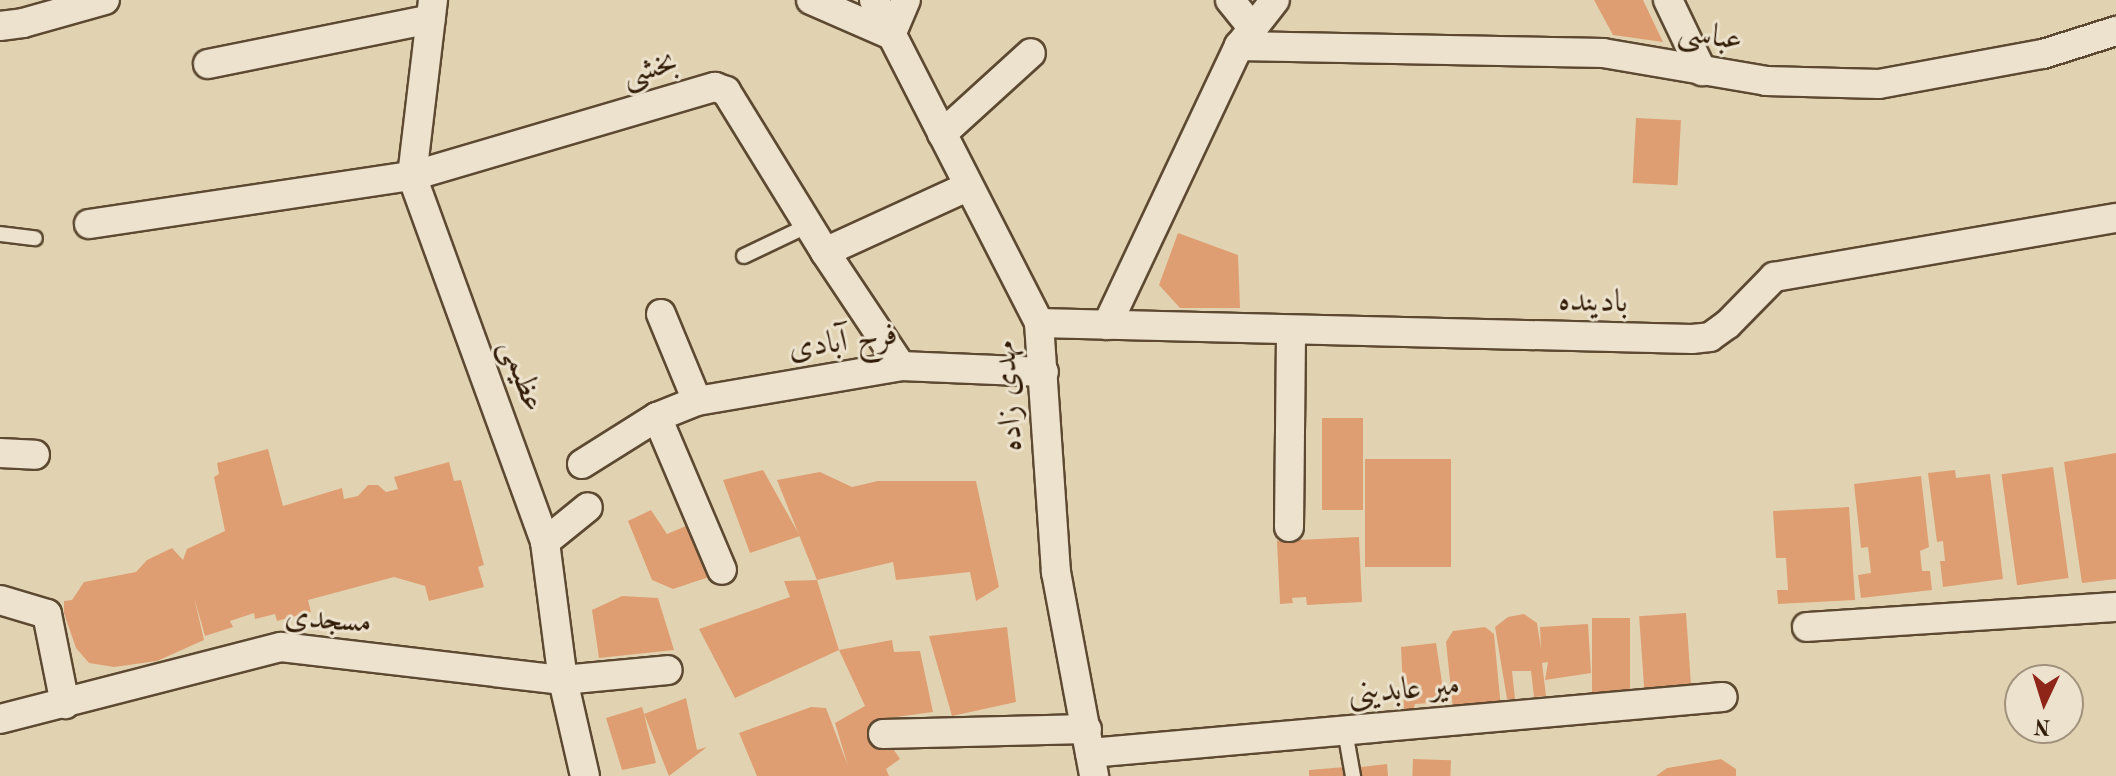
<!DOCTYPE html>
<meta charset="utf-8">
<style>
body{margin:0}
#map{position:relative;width:2116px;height:776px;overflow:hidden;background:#e1d3b2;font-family:"Old Standard TT",Amiri,serif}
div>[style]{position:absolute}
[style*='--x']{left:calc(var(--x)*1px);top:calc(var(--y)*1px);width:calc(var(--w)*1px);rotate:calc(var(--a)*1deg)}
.building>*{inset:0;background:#df9e72;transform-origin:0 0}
.roads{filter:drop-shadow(2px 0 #5d4931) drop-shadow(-2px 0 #5d4931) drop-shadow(0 2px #5d4931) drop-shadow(0 -2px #5d4931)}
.lane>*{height:14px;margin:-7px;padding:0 7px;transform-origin:7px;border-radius:7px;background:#ece2cd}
.street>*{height:28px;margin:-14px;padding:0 14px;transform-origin:14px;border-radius:14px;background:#ece2cd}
span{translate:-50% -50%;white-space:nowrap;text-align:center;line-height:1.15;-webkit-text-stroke:6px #ece2cd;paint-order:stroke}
.street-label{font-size:32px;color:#311b06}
.north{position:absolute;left:2004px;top:664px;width:80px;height:80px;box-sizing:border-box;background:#ece2cd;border:2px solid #a1927d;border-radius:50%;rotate:184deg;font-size:22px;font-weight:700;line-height:32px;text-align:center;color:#311b06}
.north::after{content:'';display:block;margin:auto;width:28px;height:36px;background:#8f2418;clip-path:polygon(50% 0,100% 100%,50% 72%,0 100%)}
</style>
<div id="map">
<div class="building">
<i style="clip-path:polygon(1594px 0,1643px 0,1663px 42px,1613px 35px)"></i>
<i style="left:1636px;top:118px;width:45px;height:65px;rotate:3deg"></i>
<i style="clip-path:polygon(1178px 233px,1238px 255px,1240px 308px,1180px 308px,1159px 285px)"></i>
<i style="left:1322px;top:418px;width:41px;height:92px"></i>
<i style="clip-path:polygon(268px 449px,283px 506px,342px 488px,344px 499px,358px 496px,368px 485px,378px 485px,386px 492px,398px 489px,394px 477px,449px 462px,454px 481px,461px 480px,484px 565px,478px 567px,484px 587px,429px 601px,425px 586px,394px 577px,308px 600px,311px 612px,277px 621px,275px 614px,255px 619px,254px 613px,230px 621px,233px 627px,205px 636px,194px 597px,204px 640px,157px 661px,114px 667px,89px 663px,76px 648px,64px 613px,64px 601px,72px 600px,84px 582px,136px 572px,147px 560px,172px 548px,183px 560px,187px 549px,225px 531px,214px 477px,219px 474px,217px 463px)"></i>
<i style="clip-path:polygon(2116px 453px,2116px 579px,2082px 583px,2064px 462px)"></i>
<i style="left:1365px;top:459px;width:86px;height:108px"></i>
<i style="left:2053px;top:467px;width:112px;height:52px;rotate:82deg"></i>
<i style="clip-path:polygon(763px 470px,800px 536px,750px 553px,723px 480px)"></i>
<i style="clip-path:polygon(1955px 470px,1956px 478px,1990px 474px,2003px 579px,1943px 587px,1940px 561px,1945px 561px,1943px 541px,1937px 542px,1928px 473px)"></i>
<i style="clip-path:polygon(820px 472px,852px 487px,878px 481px,976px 481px,999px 587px,976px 601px,970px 572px,896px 580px,893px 562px,817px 580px,777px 480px)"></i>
<i style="clip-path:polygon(1921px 476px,1929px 547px,1920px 551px,1922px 571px,1930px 571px,1932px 590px,1861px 598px,1858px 575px,1871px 573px,1868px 547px,1861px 548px,1854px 484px)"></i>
<i style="clip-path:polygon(1849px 507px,1855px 600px,1778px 604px,1777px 590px,1788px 590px,1786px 558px,1776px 558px,1773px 511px)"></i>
<i style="clip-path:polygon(651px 510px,667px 534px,693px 523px,712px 576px,673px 589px,652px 580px,628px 521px)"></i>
<i style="clip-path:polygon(1359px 537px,1362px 602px,1307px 605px,1306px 597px,1292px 598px,1293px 603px,1280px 604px,1277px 541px)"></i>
<i style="clip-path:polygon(817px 580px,839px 650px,892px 640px,894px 652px,920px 651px,933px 712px,874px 720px,900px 759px,886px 769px,889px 776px,757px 776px,739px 733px,811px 707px,826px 708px,848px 766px,835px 723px,865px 706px,839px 650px,735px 698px,699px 629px,790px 597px,784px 581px)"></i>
<i style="clip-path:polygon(622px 596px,658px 598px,674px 650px,599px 658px,592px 610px)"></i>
<i style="left:1686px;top:613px;width:81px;height:47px;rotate:86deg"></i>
<i style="clip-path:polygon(1524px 614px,1537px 623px,1541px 649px,1540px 627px,1588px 624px,1591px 673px,1545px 680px,1548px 662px,1542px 663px,1546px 696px,1534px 697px,1531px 671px,1512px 671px,1515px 699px,1507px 699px,1495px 627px,1508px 617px)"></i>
<i style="left:1592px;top:618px;width:38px;height:78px"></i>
<i style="clip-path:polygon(1007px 627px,1016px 702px,952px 716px,929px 636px)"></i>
<i style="clip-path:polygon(1485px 627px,1494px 634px,1501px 709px,1453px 709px,1446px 642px,1453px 631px)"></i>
<i style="clip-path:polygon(1436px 643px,1445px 702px,1415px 704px,1413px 711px,1404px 710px,1401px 647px)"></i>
<i style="clip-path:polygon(686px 698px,697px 750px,707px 747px,669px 776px,644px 714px,656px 763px,622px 770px,606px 718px,642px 707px,644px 714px)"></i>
<i style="left:1413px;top:759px;width:38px;height:17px;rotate:2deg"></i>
<i style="clip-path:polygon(1721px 759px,1736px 769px,1736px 776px,1656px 776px,1667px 768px)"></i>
<i style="clip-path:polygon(1387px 764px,1388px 776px,1355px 776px,1353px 768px)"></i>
<i style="clip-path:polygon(1345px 767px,1345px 776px,1309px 776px,1309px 770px)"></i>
</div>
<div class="roads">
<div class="lane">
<i style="--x:0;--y:234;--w:35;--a:7"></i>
<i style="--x:744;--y:256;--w:72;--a:-25.5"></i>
<i style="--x:1345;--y:731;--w:46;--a:79.9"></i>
</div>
<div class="street">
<i style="--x:433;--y:0;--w:177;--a:96.8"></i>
<i style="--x:412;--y:176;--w:389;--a:70"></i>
<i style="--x:545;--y:542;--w:139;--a:82.6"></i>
<i style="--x:563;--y:680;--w:98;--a:77.1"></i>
<i style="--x:811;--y:0;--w:87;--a:23.6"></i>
<i style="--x:874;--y:0;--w:363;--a:62.9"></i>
<i style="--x:1039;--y:323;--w:250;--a:86.1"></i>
<i style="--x:1056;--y:572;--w:208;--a:79.4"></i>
<i style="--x:1230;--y:0;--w:36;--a:51"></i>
<i style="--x:1668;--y:0;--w:79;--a:64.4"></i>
<i style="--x:0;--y:26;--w:23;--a:-7"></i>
<i style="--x:23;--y:23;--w:85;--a:-15.7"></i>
<i style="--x:891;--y:35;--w:38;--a:-67"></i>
<i style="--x:1239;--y:46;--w:364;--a:1.1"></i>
<i style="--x:1603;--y:53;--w:165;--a:9.7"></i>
<i style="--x:1766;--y:81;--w:113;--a:1.5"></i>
<i style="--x:1879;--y:84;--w:167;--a:-10.4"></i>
<i style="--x:2043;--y:54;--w:77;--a:-17.5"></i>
<i style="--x:208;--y:64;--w:227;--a:-11.4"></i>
<i style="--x:942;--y:134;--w:120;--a:-42.3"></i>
<i style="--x:89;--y:224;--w:327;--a:-8.5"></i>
<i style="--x:412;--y:176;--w:316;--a:-16.4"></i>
<i style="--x:715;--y:87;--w:12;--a:20"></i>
<i style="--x:726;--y:91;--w:189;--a:58.4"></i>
<i style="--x:825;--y:252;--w:137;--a:56.3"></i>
<i style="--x:825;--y:252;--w:158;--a:-24.6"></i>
<i style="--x:661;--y:314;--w:94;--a:67.5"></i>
<i style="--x:1039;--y:323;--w:653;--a:1.4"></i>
<i style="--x:1692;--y:339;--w:18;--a:-6"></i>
<i style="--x:1710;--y:337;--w:22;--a:-36"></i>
<i style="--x:1728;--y:324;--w:66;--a:-45.6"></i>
<i style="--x:1774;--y:277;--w:347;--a:-9.8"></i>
<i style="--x:1107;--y:325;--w:309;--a:-64.7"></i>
<i style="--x:1239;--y:46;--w:58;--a:-52"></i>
<i style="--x:657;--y:417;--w:166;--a:67"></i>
<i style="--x:0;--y:453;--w:35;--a:3"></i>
<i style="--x:582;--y:464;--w:89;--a:-32.1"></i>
<i style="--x:657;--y:417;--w:43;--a:-21.8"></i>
<i style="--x:697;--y:401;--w:207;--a:-9.7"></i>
<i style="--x:901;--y:366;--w:143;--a:2.4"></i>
<i style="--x:1289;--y:527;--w:197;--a:-89.4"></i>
<i style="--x:545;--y:542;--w:55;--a:-39.1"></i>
<i style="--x:0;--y:600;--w:49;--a:16.6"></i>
<i style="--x:47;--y:614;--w:92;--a:78.7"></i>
<i style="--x:1807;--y:627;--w:310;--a:-3.7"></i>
<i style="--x:0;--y:719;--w:290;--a:-14.4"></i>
<i style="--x:281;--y:647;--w:284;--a:6.7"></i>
<i style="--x:563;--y:680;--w:105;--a:-5.4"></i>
<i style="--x:883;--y:734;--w:204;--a:-1.4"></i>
<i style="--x:1090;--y:753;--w:635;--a:-5.06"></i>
</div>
</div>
<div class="street-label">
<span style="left:1710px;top:37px;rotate:9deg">عباسی</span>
<span style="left:650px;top:70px;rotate:-16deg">بخشی</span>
<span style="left:1593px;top:303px;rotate:1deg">بادینده</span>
<span style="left:843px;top:343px;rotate:-8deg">فرح آبادی</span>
<span style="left:521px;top:376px;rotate:70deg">عظیمی</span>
<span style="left:1010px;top:396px;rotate:-94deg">مهدی زاده</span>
<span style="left:328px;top:621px;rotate:4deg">مسجدی</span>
<span style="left:1404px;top:691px;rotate:-5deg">میر عابدینی</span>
</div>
<div class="north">N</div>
</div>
